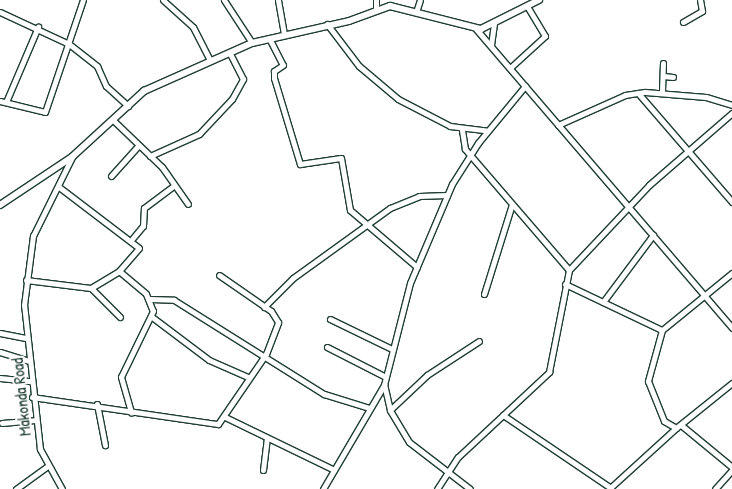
<!DOCTYPE html>
<style>
body{margin:0}
#map{position:relative;width:732px;height:489px;overflow:hidden;background:#fff;font-family:"Patrick Hand",sans-serif}
div>[style]{position:absolute}
[style*='--x']{left:calc(var(--x)*1px);top:calc(var(--y)*1px);width:calc(var(--w)*1px);rotate:calc(var(--a)*1deg)}
.roads{filter:drop-shadow(1px 0 #1f3d34) drop-shadow(-1px 0 #1f3d34) drop-shadow(0 1px #1f3d34) drop-shadow(0 -1px #1f3d34)}
.minor>*{height:5px;margin:-2.5px;padding:0 2.5px;transform-origin:2.5px;border-radius:2.5px;background:#fff}
.tertiary>*{height:6px;margin:-3px;padding:0 3px;transform-origin:3px;border-radius:3px;background:#fff}
span{translate:-50% -50%;white-space:nowrap;text-align:center;line-height:1.15;-webkit-text-stroke:4px #fff;paint-order:stroke}
.street-label{font-size:16px;color:#1f3d34}
</style>
<div id="map">
<div class="roads">
<div class="minor">
<i style="--x:163;--y:0;--w:40;--a:42"></i>
<i style="--x:193;--y:27;--w:37;--a:63"></i>
<i style="--x:224;--y:0;--w:51;--a:56.9"></i>
<i style="--x:278;--y:0;--w:35;--a:80"></i>
<i style="--x:417;--y:9;--w:9;--a:-72"></i>
<i style="--x:376;--y:10;--w:10;--a:-90"></i>
<i style="--x:0;--y:12;--w:76;--a:24.9"></i>
<i style="--x:69;--y:44;--w:36;--a:38"></i>
<i style="--x:97;--y:66;--w:22;--a:66"></i>
<i style="--x:106;--y:86;--w:30;--a:42"></i>
<i style="--x:683;--y:22;--w:22;--a:-30"></i>
<i style="--x:702;--y:11;--w:11;--a:-100"></i>
<i style="--x:327;--y:24;--w:53;--a:52.7"></i>
<i style="--x:359;--y:66;--w:51;--a:40.2"></i>
<i style="--x:398;--y:99;--w:59;--a:27.4"></i>
<i style="--x:450;--y:126;--w:38;--a:7"></i>
<i style="--x:476;--y:29;--w:394;--a:49.4"></i>
<i style="--x:269;--y:38;--w:30;--a:63"></i>
<i style="--x:283;--y:65;--w:11;--a:146"></i>
<i style="--x:274;--y:71;--w:7;--a:90"></i>
<i style="--x:274;--y:78;--w:90;--a:73.2"></i>
<i style="--x:300;--y:164;--w:41;--a:-8.3"></i>
<i style="--x:341;--y:158;--w:53;--a:80.2"></i>
<i style="--x:350;--y:210;--w:88;--a:40.4"></i>
<i style="--x:491;--y:45;--w:22;--a:-82"></i>
<i style="--x:511;--y:67;--w:46;--a:-42.4"></i>
<i style="--x:545;--y:36;--w:35;--a:-121"></i>
<i style="--x:663;--y:76;--w:10;--a:6"></i>
<i style="--x:662;--y:91;--w:28;--a:-88"></i>
<i style="--x:638;--y:93;--w:144;--a:49.2"></i>
<i style="--x:0;--y:101;--w:46;--a:13.7"></i>
<i style="--x:45;--y:112;--w:118;--a:-71.3"></i>
<i style="--x:6;--y:102;--w:82;--a:-66.9"></i>
<i style="--x:114;--y:121;--w:66;--a:43.8"></i>
<i style="--x:162;--y:167;--w:45;--a:54.9"></i>
<i style="--x:558;--y:125;--w:73;--a:-24.1"></i>
<i style="--x:625;--y:95;--w:20;--a:-9"></i>
<i style="--x:645;--y:92;--w:61;--a:4.7"></i>
<i style="--x:706;--y:97;--w:27;--a:17"></i>
<i style="--x:150;--y:156;--w:54;--a:-24.2"></i>
<i style="--x:199;--y:134;--w:48;--a:-46.7"></i>
<i style="--x:232;--y:99;--w:23;--a:-61"></i>
<i style="--x:243;--y:79;--w:30;--a:-117"></i>
<i style="--x:111;--y:176;--w:40;--a:-48"></i>
<i style="--x:132;--y:239;--w:17;--a:-50"></i>
<i style="--x:143;--y:226;--w:18;--a:-87"></i>
<i style="--x:144;--y:208;--w:38;--a:-37"></i>
<i style="--x:569;--y:270;--w:117;--a:-46.7"></i>
<i style="--x:649;--y:185;--w:110;--a:-40.9"></i>
<i style="--x:119;--y:271;--w:35;--a:40"></i>
<i style="--x:146;--y:294;--w:18;--a:68"></i>
<i style="--x:153;--y:311;--w:73;--a:115.9"></i>
<i style="--x:121;--y:377;--w:37;--a:74"></i>
<i style="--x:732;--y:273;--w:90;--a:140.8"></i>
<i style="--x:662;--y:330;--w:53;--a:105.4"></i>
<i style="--x:648;--y:381;--w:43;--a:68.2"></i>
<i style="--x:664;--y:421;--w:14;--a:30"></i>
<i style="--x:676;--y:428;--w:72;--a:-38.8"></i>
<i style="--x:26;--y:280;--w:65;--a:7"></i>
<i style="--x:91;--y:288;--w:33;--a:-31"></i>
<i style="--x:119;--y:271;--w:30;--a:-49"></i>
<i style="--x:139;--y:248;--w:101;--a:-142.7"></i>
<i style="--x:565;--y:284;--w:107;--a:25.4"></i>
<i style="--x:91;--y:288;--w:41;--a:45"></i>
<i style="--x:484;--y:294;--w:94;--a:-72.7"></i>
<i style="--x:150;--y:299;--w:24;--a:2"></i>
<i style="--x:174;--y:300;--w:177;--a:32.1"></i>
<i style="--x:324;--y:394;--w:47;--a:17.3"></i>
<i style="--x:603;--y:302;--w:84;--a:-53.3"></i>
<i style="--x:264;--y:307;--w:41;--a:-45"></i>
<i style="--x:293;--y:278;--w:120;--a:-35.8"></i>
<i style="--x:390;--y:208;--w:31;--a:-22"></i>
<i style="--x:419;--y:196;--w:28;--a:-2"></i>
<i style="--x:152;--y:317;--w:71;--a:37"></i>
<i style="--x:209;--y:360;--w:43;--a:23.6"></i>
<i style="--x:330;--y:319;--w:67;--a:25.8"></i>
<i style="--x:0;--y:333;--w:26;--a:11"></i>
<i style="--x:327;--y:347;--w:66;--a:27"></i>
<i style="--x:0;--y:352;--w:30;--a:17"></i>
<i style="--x:0;--y:378;--w:31;--a:6"></i>
<i style="--x:32;--y:397;--w:188;--a:8.3"></i>
<i style="--x:218;--y:424;--w:85;--a:-55.6"></i>
<i style="--x:266;--y:354;--w:34;--a:-69"></i>
<i style="--x:278;--y:322;--w:13;--a:-122"></i>
<i style="--x:271;--y:311;--w:63;--a:-145.3"></i>
<i style="--x:97;--y:404;--w:42;--a:79"></i>
<i style="--x:390;--y:410;--w:51;--a:-43.4"></i>
<i style="--x:427;--y:375;--w:62;--a:-33.2"></i>
<i style="--x:503;--y:415;--w:130;--a:34.1"></i>
<i style="--x:225;--y:417;--w:121;--a:25.9"></i>
<i style="--x:2;--y:423;--w:33;--a:-5"></i>
<i style="--x:681;--y:425;--w:66;--a:39.5"></i>
<i style="--x:263;--y:470;--w:31;--a:-83"></i>
<i style="--x:610;--y:488;--w:89;--a:-42.3"></i>
<i style="--x:16;--y:489;--w:37;--a:-36"></i>
<i style="--x:62;--y:489;--w:46;--a:-118.8"></i>
<i style="--x:40;--y:449;--w:145;--a:-96.3"></i>
<i style="--x:24;--y:305;--w:70;--a:-82.6"></i>
<i style="--x:33;--y:236;--w:88;--a:-63.7"></i>
<i style="--x:323;--y:489;--w:121;--a:-59.6"></i>
<i style="--x:437;--y:489;--w:38;--a:-57"></i>
<i style="--x:458;--y:457;--w:125;--a:-43"></i>
<i style="--x:549;--y:372;--w:104;--a:-78.9"></i>
<i style="--x:569;--y:270;--w:160;--a:-130.7"></i>
<i style="--x:465;--y:149;--w:20;--a:-99"></i>
<i style="--x:470;--y:489;--w:77;--a:-142.4"></i>
<i style="--x:409;--y:442;--w:37;--a:-121"></i>
<i style="--x:390;--y:410;--w:26;--a:-103"></i>
<i style="--x:384;--y:385;--w:105;--a:-75.7"></i>
<i style="--x:410;--y:283;--w:108;--a:-67"></i>
<i style="--x:452;--y:184;--w:49;--a:-57.6"></i>
<i style="--x:478;--y:143;--w:74;--a:-50.5"></i>
<i style="--x:715;--y:489;--w:25;--a:-48"></i>
</div>
<div class="tertiary">
<i style="--x:0;--y:205;--w:87;--a:-33.7"></i>
<i style="--x:72;--y:157;--w:98;--a:-42.5"></i>
<i style="--x:144;--y:91;--w:118;--a:-24"></i>
<i style="--x:252;--y:43;--w:99;--a:-12.8"></i>
<i style="--x:349;--y:21;--w:44;--a:-20.1"></i>
<i style="--x:390;--y:6;--w:94;--a:14.2"></i>
<i style="--x:481;--y:29;--w:65;--a:-26.6"></i>
</div>
</div>
<div class="street-label">
<span style="left:21px;top:397px;rotate:-96deg">Makonda Road</span>
</div>
</div>
